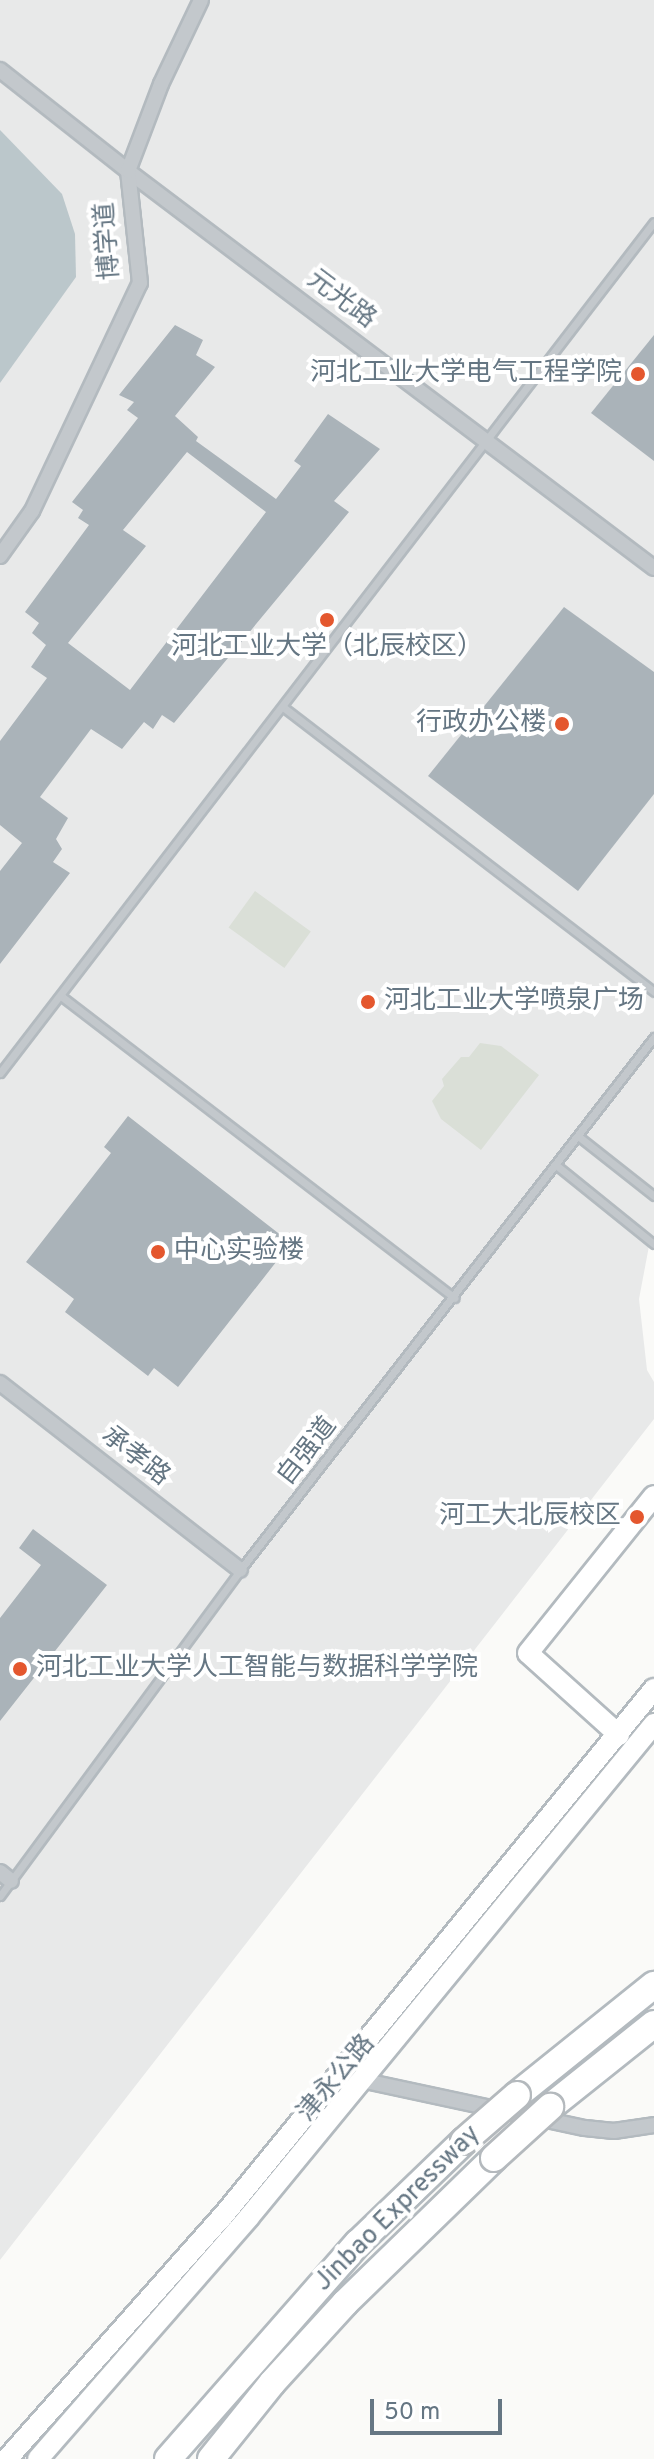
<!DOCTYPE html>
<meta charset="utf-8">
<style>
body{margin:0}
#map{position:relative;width:654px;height:2459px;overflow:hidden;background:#fafaf8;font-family:Overpass,"Noto Sans SC",sans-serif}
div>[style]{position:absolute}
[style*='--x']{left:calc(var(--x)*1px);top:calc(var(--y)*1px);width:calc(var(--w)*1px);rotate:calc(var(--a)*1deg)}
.built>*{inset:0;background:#e8e9e9}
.green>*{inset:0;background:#dadfd7;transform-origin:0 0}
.water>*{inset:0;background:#bbc7cb}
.building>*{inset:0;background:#aab3b9}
.roads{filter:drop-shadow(2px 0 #b3babf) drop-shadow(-2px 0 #b3babf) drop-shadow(0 2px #b3babf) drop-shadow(0 -2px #b3babf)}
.lane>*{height:7px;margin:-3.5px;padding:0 3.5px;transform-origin:3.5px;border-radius:3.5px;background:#c3c8cc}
.street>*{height:14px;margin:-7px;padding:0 7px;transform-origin:7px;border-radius:7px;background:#c3c8cc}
.secondary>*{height:20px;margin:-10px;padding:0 10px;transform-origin:10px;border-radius:10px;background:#fff}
.highway>*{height:26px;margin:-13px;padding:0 13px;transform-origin:13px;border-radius:13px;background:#fff}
.bridges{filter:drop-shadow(2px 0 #b4b9bd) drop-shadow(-2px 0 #b4b9bd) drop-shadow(0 2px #b4b9bd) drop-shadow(0 -2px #b4b9bd)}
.highway-bridge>*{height:26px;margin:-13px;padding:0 13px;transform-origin:13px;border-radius:13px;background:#fff}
.dots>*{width:22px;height:22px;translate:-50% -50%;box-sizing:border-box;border:4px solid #fff;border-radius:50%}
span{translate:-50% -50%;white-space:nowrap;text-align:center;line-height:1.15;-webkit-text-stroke:8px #fff;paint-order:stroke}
.street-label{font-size:26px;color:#657683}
.poi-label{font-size:26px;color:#657683}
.right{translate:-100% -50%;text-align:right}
.left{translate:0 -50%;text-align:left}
.scale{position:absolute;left:370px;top:2399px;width:132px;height:36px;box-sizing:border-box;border:4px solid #657683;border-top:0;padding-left:10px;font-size:24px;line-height:28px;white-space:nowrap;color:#657683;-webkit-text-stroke:6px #fff;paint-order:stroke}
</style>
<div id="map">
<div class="built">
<i style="clip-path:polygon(0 0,654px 0,654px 1241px,649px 1246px,639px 1299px,647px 1370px,654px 1382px,654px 1419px,0 2260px)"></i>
</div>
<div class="green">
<i style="left:255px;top:891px;width:69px;height:45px;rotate:36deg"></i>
<i style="clip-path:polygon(480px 1043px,501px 1046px,539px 1075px,481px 1150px,441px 1119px,432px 1101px,444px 1086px,442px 1079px,461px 1057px,469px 1057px)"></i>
</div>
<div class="water">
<i style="clip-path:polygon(0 130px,62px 194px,75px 234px,76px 277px,0 383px)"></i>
</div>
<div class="building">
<i style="clip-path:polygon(evenodd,175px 325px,203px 340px,196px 355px,215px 367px,175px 416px,198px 437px,196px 441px,276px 499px,301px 466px,294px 461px,328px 414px,380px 449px,334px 501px,349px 512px,174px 723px,162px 715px,153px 729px,144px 722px,122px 749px,91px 729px,40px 797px,68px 818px,56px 839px,62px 849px,53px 862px,70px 873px,0 964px,0 871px,22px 843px,0 825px,0 741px,47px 678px,31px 667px,46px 645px,32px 633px,39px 623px,25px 612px,89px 525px,78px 518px,83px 510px,72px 502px,138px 418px,127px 410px,134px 402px,119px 395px,175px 325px,187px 452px,266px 512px,130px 690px,68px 643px,146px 546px,123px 530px,187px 452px)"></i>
<i style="clip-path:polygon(654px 335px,654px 461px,591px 413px)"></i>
<i style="clip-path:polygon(564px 607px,654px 672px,654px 794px,578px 891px,428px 776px)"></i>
<i style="clip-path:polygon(128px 1116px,291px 1243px,178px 1387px,154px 1368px,148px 1376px,65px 1312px,74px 1299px,26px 1262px,111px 1153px,104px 1147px)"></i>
<i style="clip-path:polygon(33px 1529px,107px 1585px,0 1721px,0 1618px,41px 1565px,19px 1548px)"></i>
</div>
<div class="roads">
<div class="lane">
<i style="--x:283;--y:707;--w:468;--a:37.5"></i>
<i style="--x:61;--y:996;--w:496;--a:37.5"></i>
<i style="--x:0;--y:1073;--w:1073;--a:-52.46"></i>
<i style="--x:578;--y:1136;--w:97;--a:38.3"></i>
<i style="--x:556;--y:1165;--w:126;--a:38.9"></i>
<i style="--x:0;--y:1896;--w:405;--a:-53.6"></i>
<i style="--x:240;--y:1570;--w:675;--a:-52.16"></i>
</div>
<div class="street">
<i style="--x:0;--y:70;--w:163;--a:38.3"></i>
<i style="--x:128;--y:171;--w:659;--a:37.04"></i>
<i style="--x:0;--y:556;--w:55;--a:-54.6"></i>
<i style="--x:32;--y:511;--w:252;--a:-64.7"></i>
<i style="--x:140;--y:283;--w:113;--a:-96.1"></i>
<i style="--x:128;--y:171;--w:93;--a:-69.2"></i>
<i style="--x:161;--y:84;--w:93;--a:-64.5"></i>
<i style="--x:0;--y:1383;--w:304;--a:37.9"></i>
<i style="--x:0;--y:1872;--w:14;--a:39"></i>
<i style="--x:356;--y:2079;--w:234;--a:12.1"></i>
<i style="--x:585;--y:2128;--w:29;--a:6"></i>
<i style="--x:614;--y:2131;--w:40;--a:-8.5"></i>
</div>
<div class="secondary">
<i style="--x:619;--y:1735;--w:122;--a:-138"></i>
<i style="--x:528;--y:1653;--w:201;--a:-51.3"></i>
<i style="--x:7;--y:2459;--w:325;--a:-48.4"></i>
<i style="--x:223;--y:2216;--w:681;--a:-50.72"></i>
<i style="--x:38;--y:2459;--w:321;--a:-48.9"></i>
<i style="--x:249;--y:2217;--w:638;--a:-50.6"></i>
</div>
<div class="highway">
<i style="--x:517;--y:2095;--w:176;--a:-38.8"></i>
<i style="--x:550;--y:2107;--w:133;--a:-38.6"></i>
<i style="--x:168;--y:2459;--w:288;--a:-48.7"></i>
<i style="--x:358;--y:2243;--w:147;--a:-43.9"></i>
<i style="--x:211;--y:2459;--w:97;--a:-51.2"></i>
<i style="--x:272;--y:2383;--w:108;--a:-47.6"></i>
<i style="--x:345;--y:2303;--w:208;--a:-44.2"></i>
</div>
</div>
<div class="bridges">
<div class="highway-bridge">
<i style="--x:464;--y:2141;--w:70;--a:-41"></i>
<i style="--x:494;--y:2158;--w:76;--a:-42.3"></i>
</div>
</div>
<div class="dots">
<i style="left:638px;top:374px;background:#e4572e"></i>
<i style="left:327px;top:620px;background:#e4572e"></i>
<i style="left:562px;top:724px;background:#e4572e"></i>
<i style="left:368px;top:1002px;background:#e4572e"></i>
<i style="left:158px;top:1252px;background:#e4572e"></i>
<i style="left:637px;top:1517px;background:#e4572e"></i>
<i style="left:20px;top:1669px;background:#e4572e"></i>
</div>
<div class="street-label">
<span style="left:109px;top:241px;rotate:-94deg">博学道</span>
<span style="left:341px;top:300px;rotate:37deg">元光路</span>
<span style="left:308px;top:1452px;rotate:-52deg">自强道</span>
<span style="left:135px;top:1457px;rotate:38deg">承孝路</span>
<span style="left:337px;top:2079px;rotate:-50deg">津永公路</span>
<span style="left:398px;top:2209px;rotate:-45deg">Jinbao Expressway</span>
</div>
<div class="poi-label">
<span class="right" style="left:622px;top:374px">河北工业大学电气工程学院</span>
<span style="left:327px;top:648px">河北工业大学（北辰校区）</span>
<span class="right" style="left:546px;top:724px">行政办公楼</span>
<span class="left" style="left:384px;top:1002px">河北工业大学喷泉广场</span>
<span class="left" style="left:174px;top:1252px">中心实验楼</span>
<span class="right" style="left:621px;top:1517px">河工大北辰校区</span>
<span class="left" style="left:36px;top:1669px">河北工业大学人工智能与数据科学学院</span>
</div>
<div class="scale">50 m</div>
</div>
